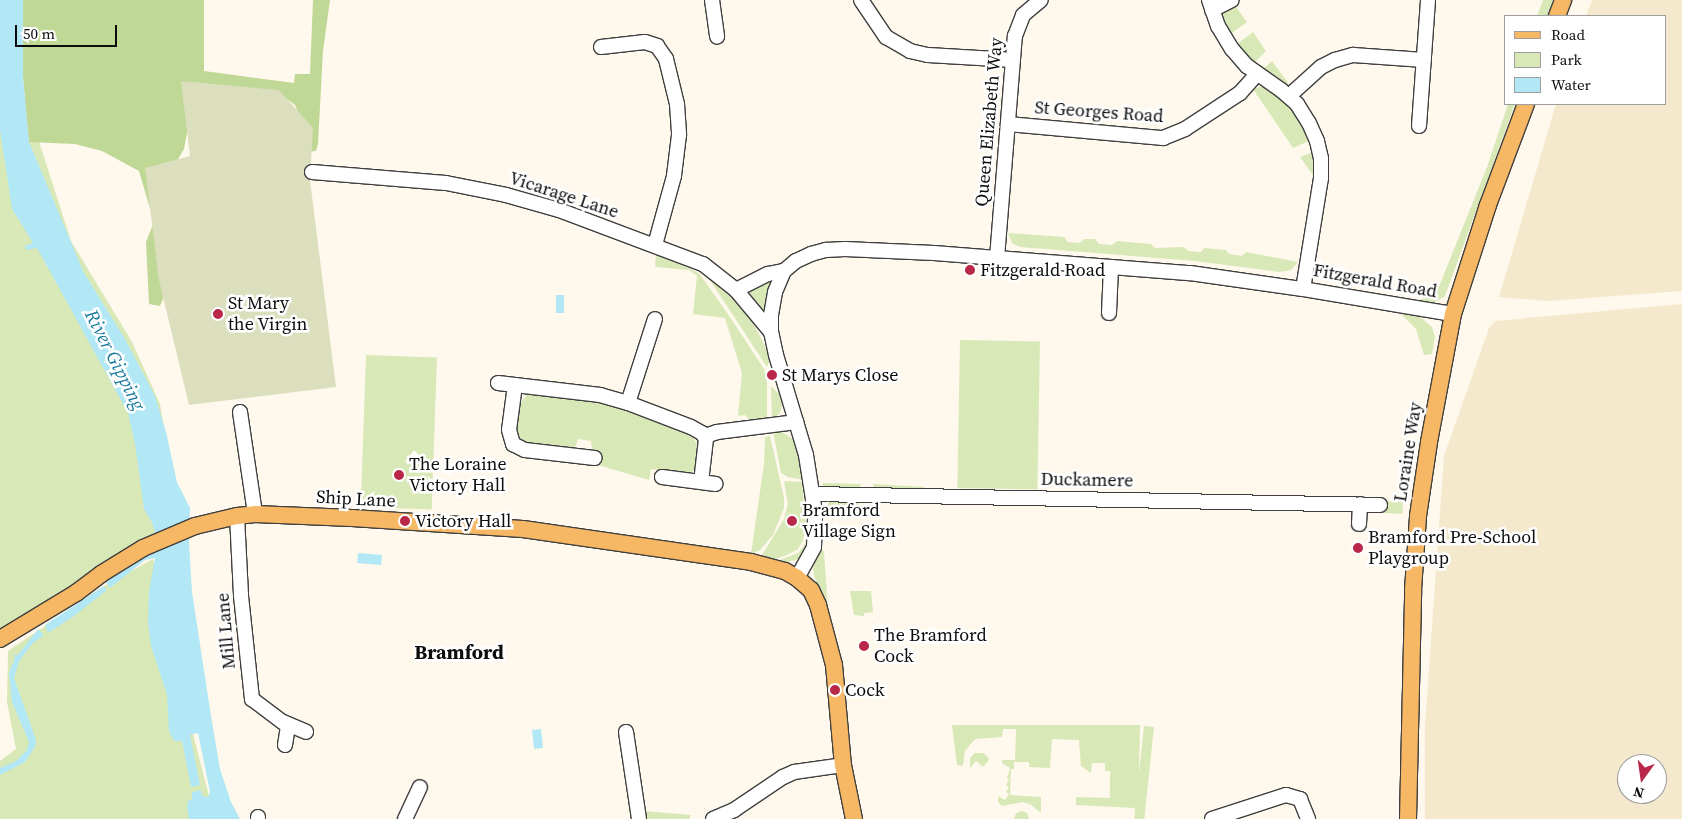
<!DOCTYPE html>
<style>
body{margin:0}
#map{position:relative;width:1682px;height:819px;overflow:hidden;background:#fff8ec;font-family:"Source Serif 4",serif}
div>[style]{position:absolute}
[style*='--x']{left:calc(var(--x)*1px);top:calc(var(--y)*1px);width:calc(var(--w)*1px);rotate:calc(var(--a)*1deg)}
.farmland>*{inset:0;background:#f4e9cd}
.green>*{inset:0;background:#d9e8b7;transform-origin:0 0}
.forest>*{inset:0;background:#c0d896}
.cemetery>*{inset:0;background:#dbdfbe}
.water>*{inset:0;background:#b2e8f5;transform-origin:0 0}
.roads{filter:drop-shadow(1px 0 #3f3f3f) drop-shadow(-1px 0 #3f3f3f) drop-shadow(0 1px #3f3f3f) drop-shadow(0 -1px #3f3f3f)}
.minor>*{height:14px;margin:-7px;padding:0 7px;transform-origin:7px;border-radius:7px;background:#fff}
.major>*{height:16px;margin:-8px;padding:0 8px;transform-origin:8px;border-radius:8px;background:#f6b865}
.dots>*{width:14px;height:14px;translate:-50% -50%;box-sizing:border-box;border:2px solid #fff;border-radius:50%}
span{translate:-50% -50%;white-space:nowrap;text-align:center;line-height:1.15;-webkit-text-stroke:5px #fff;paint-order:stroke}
.street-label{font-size:18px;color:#0c0c0c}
.poi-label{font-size:18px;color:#0c0c0c}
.left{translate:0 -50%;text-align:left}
.water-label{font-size:19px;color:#197a9b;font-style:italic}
.quarter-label{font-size:20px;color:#0c0c0c;font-weight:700}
.legend{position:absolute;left:1504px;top:15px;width:162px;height:90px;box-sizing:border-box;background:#fff;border:1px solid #9e9e9e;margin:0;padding:6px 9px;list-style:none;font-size:15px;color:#0c0c0c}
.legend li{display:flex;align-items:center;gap:10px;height:25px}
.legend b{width:25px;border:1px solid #9e9e9e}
.north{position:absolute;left:1617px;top:754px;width:50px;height:50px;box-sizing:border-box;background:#fff;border:1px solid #9e9e9e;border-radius:50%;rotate:194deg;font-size:14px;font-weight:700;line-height:20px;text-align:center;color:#0c0c0c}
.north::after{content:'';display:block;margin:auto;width:18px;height:22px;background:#b92749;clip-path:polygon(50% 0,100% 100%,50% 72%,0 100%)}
.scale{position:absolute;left:15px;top:25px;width:102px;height:22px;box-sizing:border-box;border:2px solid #0c0c0c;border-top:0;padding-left:6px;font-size:15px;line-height:18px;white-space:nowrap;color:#0c0c0c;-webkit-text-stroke:4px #fff;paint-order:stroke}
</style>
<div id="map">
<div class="farmland">
<i style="clip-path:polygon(1592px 0,1682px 0,1682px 291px,1548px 301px,1499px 297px,1556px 104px,1666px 104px,1666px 16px,1586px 16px)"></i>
<i style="clip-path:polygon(evenodd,1682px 304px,1682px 819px,1425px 819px,1425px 726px,1444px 456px,1489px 328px,1495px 321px,1682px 304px,1627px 764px,1657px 764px,1657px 794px,1627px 794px,1627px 764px)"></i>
</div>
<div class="green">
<i style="clip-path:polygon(0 0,11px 0,10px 51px,71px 241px,132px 342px,160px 404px,180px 522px,112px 560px,0 632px)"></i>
<i style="clip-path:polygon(1543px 0,1553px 0,1547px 16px,1537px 16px)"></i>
<i style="clip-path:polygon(1234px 4px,1247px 22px,1229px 35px,1220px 13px)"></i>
<i style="clip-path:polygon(1253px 32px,1266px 51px,1254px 63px,1236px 45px)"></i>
<i style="clip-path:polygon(1272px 61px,1289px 84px,1286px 86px,1262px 70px)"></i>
<i style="clip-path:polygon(1263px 86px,1275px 92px,1297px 113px,1311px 140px,1293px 148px,1253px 89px)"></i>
<i style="clip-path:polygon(1508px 104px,1515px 104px,1445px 296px,1434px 303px,1413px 302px,1436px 294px,1487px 167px)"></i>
<i style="clip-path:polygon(1314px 152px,1315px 178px,1300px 157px)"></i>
<i style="clip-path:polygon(1008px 233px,1064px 237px,1068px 242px,1080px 243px,1084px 239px,1095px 239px,1099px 244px,1112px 245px,1117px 241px,1151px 244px,1155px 248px,1184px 247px,1188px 251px,1201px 252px,1204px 248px,1226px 250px,1229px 254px,1242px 256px,1246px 252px,1298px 262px,1291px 270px,1279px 272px,1195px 261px,1020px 247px,1012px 243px)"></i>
<i style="clip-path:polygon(656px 254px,699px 273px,732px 320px,764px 369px,767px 383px,767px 418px,749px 419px,745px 415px,738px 416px,742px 373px,725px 318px,693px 314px,697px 276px,689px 270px,655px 267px)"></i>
<i style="clip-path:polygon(704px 271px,726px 288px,749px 315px,771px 358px,767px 367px)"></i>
<i style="clip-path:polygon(769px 281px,772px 283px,765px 314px,762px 313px,748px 290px)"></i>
<i style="clip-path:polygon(1400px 313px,1419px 316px,1432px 327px,1435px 337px,1432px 354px,1424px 355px,1416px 329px)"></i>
<i style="left:960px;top:340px;width:80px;height:148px;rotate:1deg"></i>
<i style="left:366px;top:355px;width:71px;height:152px;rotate:2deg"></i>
<i style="clip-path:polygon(771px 386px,778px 393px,781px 392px,783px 401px,780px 413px,772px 420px)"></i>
<i style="clip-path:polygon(529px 393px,592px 400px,624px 408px,679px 430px,693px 438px,698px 446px,695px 470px,687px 474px,651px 469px,649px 480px,598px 465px,599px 453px,592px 448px,591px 441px,578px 439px,576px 445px,572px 449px,525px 443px,520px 437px,515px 427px,518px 405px)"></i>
<i style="clip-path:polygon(773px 432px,782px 432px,793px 439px,797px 447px,804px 480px,788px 477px,781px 473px)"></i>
<i style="clip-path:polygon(770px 436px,784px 498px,784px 508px,773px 535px,760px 550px,751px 554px,764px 464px,765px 437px)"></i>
<i style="clip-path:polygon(786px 481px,802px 482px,806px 527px,803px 540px,798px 549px,787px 555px,775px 559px,761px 557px,784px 519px,788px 504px,784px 482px)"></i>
<i style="clip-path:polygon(823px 483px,861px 484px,859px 489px,829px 488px,823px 486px)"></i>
<i style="clip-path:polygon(873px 484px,925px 487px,923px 489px,874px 489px)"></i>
<i style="clip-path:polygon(857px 500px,859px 505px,822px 507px,828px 501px)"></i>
<i style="left:1384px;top:501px;width:19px;height:12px;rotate:3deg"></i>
<i style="clip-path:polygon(808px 534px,811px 536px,805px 552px,798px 559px,785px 563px,777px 561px,798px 553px,804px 546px)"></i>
<i style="clip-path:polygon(820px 551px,824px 551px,828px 611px,814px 576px,813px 567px)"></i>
<i style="clip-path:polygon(153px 559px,172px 653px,215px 819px,0 819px,0 761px,16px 749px,7px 702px,8px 651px,104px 586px)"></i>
<i style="clip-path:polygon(850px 591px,871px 591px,873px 612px,864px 613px,864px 616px,854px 615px)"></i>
<i style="clip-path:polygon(952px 725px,1140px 725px,1138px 819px,1135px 819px,1135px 808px,1076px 805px,1076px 797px,1110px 798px,1110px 771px,1105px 771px,1105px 763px,1092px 763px,1091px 773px,1081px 766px,1079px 740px,1052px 739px,1050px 768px,1029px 767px,1029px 762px,1014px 762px,1014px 769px,1011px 769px,1010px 795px,1041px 797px,1041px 813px,1030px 804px,1023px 802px,1002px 806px,998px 802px,998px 796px,1005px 800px,1009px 794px,1006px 792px,1009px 787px,1006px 785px,1009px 780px,1007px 778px,1010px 768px,1002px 763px,1002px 760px,1015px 760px,1016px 729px,1003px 729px,1002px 737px,975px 739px,965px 751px,963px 766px,957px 765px)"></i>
<i style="left:1144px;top:726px;width:10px;height:93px;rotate:6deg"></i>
<i style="clip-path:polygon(975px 753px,983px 753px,988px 757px,989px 760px,983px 767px,976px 761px,970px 768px,970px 758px)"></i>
<i style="clip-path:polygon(644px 811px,691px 815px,689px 819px,647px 819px)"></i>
<i style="clip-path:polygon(1022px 811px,1027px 813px,1029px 819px,1014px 819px,1016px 813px)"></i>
</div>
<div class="forest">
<i style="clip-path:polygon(23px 0,204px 0,204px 71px,294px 83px,295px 74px,310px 74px,313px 0,330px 0,323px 51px,318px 144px,316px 151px,304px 152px,298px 112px,295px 105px,287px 99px,196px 84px,184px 149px,171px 171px,177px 266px,160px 306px,149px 304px,146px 242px,154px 222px,139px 171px,102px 151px,75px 144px,29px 142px,23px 77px)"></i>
</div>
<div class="cemetery">
<i style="clip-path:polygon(181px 81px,279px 90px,313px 128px,310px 180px,336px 387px,189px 405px,159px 280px,145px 168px,190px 156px)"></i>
</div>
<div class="water">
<i style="clip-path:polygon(0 0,23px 0,23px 77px,29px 142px,84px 273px,125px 339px,155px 396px,166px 432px,177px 482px,190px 508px,189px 542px,192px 592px,211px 716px,220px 769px,231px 802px,240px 819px,189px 819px,187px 806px,188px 801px,192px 799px,192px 792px,201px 790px,202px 796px,208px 797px,210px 792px,198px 733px,190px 735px,200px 785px,191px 787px,182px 741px,174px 741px,169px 731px,167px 695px,151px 646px,148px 623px,149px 591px,155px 558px,145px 560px,110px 588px,106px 582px,158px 542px,152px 522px,144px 509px,135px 444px,128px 413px,37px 248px,26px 250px,25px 246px,33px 243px,12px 209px,0 130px)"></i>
<i style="left:556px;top:295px;width:8px;height:18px"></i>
<i style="left:358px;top:553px;width:24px;height:10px;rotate:5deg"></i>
<i style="clip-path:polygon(104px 586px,107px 590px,74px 616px,48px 633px,45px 625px)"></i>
<i style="clip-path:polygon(38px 629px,44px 635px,33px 643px,19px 661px,14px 678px,36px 740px,35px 747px,25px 762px,0 775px,0 768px,16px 761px,27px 750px,29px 742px,12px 702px,9px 673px,15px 658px,14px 655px,18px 655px)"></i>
<i style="left:541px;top:729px;width:19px;height:9px;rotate:84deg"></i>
</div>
<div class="roads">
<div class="minor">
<i style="--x:712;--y:0;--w:37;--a:82"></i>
<i style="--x:861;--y:0;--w:45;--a:56"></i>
<i style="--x:886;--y:37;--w:28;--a:30"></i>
<i style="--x:910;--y:51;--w:18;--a:13"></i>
<i style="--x:928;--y:55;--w:85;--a:3.4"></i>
<i style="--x:1209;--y:0;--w:28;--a:71"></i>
<i style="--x:1218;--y:26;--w:27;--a:59"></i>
<i style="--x:1232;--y:49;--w:23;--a:49"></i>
<i style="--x:1247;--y:66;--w:42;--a:35.2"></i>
<i style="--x:1281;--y:90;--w:21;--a:41"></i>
<i style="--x:1297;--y:104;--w:22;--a:58"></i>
<i style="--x:1309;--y:123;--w:20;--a:66"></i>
<i style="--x:1317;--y:141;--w:17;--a:77"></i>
<i style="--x:1321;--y:158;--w:20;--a:90"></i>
<i style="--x:1321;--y:178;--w:112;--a:99.2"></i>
<i style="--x:1212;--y:10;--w:22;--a:-27"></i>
<i style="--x:601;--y:47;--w:44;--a:-6.5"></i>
<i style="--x:645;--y:42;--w:13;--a:18"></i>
<i style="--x:657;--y:46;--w:16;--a:55"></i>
<i style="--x:666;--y:59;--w:46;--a:76.3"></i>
<i style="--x:677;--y:104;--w:31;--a:86"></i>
<i style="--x:679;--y:135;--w:41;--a:97"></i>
<i style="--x:674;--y:176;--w:72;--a:105.4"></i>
<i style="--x:1289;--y:96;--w:43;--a:-42.2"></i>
<i style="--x:1321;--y:67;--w:16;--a:-27"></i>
<i style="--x:1335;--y:60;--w:19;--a:-16"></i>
<i style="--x:1353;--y:55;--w:71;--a:4"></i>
<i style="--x:1008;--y:124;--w:156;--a:5.2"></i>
<i style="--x:1163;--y:138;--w:24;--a:-22"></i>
<i style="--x:1185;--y:129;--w:66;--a:-33.2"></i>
<i style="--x:1240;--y:93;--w:25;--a:-48"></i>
<i style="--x:1419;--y:126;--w:126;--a:-85.9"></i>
<i style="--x:312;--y:172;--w:134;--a:4.7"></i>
<i style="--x:446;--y:183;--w:61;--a:11.3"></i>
<i style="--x:506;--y:195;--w:55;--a:15.8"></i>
<i style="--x:559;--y:210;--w:154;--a:20.6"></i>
<i style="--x:703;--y:264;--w:42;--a:38.2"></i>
<i style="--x:736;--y:290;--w:55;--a:50.2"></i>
<i style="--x:997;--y:258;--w:223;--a:-85.4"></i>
<i style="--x:1015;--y:36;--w:22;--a:-69"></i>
<i style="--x:1023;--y:15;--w:23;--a:-40"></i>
<i style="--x:736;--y:290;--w:36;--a:-27"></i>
<i style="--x:768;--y:274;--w:16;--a:-11"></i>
<i style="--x:1109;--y:313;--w:46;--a:-87.5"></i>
<i style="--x:498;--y:383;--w:103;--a:6.7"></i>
<i style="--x:600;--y:395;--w:29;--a:16"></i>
<i style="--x:628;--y:403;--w:67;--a:20.9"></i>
<i style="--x:691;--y:427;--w:13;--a:29"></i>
<i style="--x:702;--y:433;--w:7;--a:56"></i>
<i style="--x:706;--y:439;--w:43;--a:96.6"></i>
<i style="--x:515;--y:385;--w:45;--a:97.6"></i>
<i style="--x:509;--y:430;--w:15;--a:74"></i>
<i style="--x:513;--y:444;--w:13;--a:27"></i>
<i style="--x:525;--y:450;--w:70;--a:6.5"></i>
<i style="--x:628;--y:403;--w:88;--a:-72.2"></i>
<i style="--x:240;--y:412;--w:103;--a:81.6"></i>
<i style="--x:705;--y:436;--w:13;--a:-18"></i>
<i style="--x:717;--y:432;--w:80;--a:-7.2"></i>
<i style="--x:662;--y:477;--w:54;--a:7.4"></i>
<i style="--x:813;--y:494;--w:567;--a:1.11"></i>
<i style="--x:237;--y:516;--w:80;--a:87.1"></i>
<i style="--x:241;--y:596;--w:104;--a:83.9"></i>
<i style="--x:252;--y:699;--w:39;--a:37"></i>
<i style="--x:283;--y:722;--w:25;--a:23"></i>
<i style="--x:1359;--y:524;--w:20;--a:-87"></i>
<i style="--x:797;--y:578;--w:35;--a:-61"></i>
<i style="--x:814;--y:547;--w:35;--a:-88"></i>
<i style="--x:815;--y:512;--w:58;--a:-99"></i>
<i style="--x:806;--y:455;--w:104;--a:-106.7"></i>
<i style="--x:776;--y:355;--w:24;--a:-102"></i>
<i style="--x:771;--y:332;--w:17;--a:-90"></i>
<i style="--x:771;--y:315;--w:23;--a:-80"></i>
<i style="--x:775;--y:292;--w:23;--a:-67"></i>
<i style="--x:784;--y:271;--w:16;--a:-40"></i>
<i style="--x:796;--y:261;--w:17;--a:-25"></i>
<i style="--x:811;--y:254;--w:16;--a:-15"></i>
<i style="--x:826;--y:250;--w:19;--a:-3"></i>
<i style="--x:845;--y:249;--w:89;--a:2.6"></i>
<i style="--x:934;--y:253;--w:257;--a:4.5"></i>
<i style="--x:1190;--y:273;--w:114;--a:8.1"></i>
<i style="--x:1303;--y:289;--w:152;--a:9.5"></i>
<i style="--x:626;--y:732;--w:88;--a:81.5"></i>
<i style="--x:285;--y:745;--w:20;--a:-81"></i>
<i style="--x:258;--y:817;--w:2;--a:90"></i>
<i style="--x:405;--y:819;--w:35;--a:-65"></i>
<i style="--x:713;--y:819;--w:23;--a:-23"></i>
<i style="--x:734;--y:810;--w:59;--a:-34"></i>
<i style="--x:783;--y:777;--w:12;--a:-24"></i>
<i style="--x:794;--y:772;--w:49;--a:-8.1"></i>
<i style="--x:1212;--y:819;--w:78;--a:-18"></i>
<i style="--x:1286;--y:795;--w:15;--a:16"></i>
<i style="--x:1300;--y:799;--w:22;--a:68"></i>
</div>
<div class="major">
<i style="--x:1557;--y:16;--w:17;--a:-69"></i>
<i style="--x:0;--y:639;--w:89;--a:-31.2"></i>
<i style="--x:76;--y:593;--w:31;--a:-37"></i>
<i style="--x:101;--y:574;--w:49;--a:-31.8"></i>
<i style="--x:143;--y:548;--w:56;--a:-22.9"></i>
<i style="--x:195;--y:526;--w:43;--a:-13.4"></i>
<i style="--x:237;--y:516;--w:18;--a:-6"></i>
<i style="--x:255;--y:514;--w:97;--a:2.4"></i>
<i style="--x:352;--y:518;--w:171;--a:3.7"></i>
<i style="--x:523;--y:529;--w:230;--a:8.2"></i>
<i style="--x:751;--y:562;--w:35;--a:15"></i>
<i style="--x:785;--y:571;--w:14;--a:30"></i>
<i style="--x:797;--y:578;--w:18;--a:41"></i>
<i style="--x:811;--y:590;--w:17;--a:65"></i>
<i style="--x:818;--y:605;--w:62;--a:75.1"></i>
<i style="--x:834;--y:665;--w:100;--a:84.9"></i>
<i style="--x:843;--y:765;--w:55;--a:78.5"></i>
<i style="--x:1408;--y:819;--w:229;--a:-88.7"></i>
<i style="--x:1413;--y:590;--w:74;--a:-86.1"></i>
<i style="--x:1418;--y:516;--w:75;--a:-81.5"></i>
<i style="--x:1429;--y:442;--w:130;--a:-79.4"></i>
<i style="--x:1453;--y:314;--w:114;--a:-72.2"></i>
<i style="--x:1488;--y:205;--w:108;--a:-69.4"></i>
</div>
</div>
<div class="dots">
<i style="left:970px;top:270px;background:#b92749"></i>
<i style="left:218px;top:314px;background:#b92749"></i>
<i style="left:772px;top:375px;background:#b92749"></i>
<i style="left:399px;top:475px;background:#b92749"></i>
<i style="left:405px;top:521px;background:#b92749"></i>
<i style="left:792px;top:521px;background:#b92749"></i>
<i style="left:1358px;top:548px;background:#b92749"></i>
<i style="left:864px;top:646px;background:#b92749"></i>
<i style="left:835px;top:690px;background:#b92749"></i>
</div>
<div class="street-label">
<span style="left:1099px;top:112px;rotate:4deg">St Georges Road</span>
<span style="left:989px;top:122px;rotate:-85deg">Queen Elizabeth Way</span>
<span style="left:564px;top:195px;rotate:18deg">Vicarage Lane</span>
<span style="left:1375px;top:281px;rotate:10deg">Fitzgerald Road</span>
<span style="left:1408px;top:452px;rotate:-81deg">Loraine Way</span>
<span style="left:1087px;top:480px;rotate:1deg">Duckamere</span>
<span style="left:356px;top:499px;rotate:3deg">Ship Lane</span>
<span style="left:226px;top:631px;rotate:-95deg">Mill Lane</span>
</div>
<div class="poi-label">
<span class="left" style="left:980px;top:270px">Fitzgerald Road</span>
<span class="left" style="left:228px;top:314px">St Mary<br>the Virgin</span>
<span class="left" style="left:782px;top:375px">St Marys Close</span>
<span class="left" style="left:409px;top:475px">The Loraine<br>Victory Hall</span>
<span class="left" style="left:802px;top:521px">Bramford<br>Village Sign</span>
<span class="left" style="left:415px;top:521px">Victory Hall</span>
<span class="left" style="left:1368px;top:548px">Bramford Pre-School<br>Playgroup</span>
<span class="left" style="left:874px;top:646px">The Bramford<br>Cock</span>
<span class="left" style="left:845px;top:690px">Cock</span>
</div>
<div class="water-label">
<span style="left:115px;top:360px;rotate:63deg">River Gipping</span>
</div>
<div class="quarter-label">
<span style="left:459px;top:652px">Bramford</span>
</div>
<ul class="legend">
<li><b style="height:6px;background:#f6b865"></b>Road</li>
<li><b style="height:14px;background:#d9e8b7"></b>Park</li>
<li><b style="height:14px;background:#b2e8f5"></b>Water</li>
</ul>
<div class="north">N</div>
<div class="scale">50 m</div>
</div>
